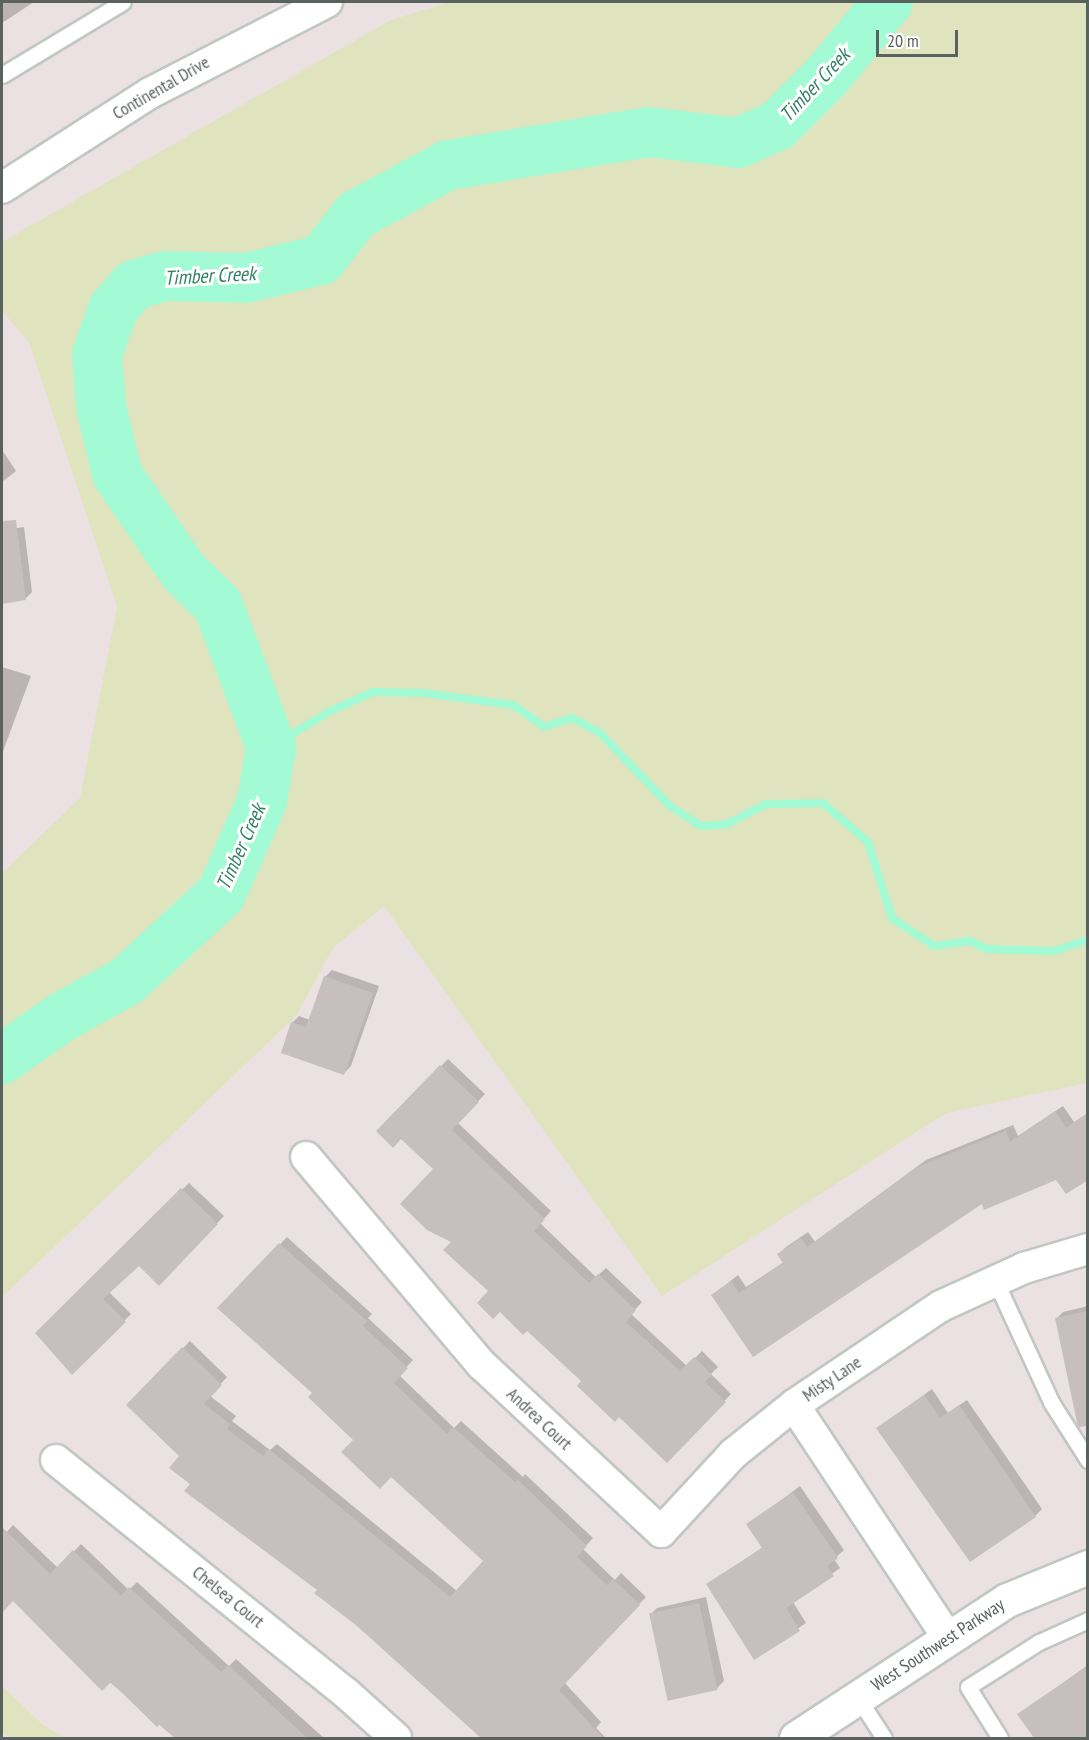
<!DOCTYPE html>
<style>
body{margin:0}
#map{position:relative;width:1089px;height:1740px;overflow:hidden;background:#ece1e2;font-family:"PT Sans Narrow",sans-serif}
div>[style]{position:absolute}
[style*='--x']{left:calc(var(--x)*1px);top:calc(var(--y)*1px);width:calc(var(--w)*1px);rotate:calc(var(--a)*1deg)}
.green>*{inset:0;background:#dfe3be}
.shadow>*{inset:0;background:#0003}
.stream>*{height:8px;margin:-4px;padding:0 4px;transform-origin:4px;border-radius:4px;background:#a2fbd4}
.river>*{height:50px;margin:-25px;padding:0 25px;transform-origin:25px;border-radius:25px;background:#a2fbd4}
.building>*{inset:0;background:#c7bec0;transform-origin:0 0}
.roads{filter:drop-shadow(2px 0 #c0c7c5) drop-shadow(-2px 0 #c0c7c5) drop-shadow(0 2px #c0c7c5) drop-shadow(0 -2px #c0c7c5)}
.lane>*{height:15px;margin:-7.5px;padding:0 7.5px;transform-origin:7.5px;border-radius:7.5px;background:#fff}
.street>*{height:30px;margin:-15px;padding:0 15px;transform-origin:15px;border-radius:15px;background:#fff}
.secondary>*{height:33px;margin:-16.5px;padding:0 16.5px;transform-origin:16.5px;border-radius:16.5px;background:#fff}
span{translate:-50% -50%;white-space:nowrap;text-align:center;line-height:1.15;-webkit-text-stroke:6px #fff;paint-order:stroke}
.street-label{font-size:18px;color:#5a625f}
.water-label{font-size:20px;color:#348165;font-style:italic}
.frame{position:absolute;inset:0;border:3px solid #5a625f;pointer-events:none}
.scale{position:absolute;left:876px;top:30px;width:82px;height:27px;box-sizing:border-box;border:3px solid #5a625f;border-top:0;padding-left:8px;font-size:18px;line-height:21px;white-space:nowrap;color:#5a625f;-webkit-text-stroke:4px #fff;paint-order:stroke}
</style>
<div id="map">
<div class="green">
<i style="clip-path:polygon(450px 2px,1087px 2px,1087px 1083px,946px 1113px,662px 1296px,384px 906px,333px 948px,296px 1016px,2px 1297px,2px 873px,80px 798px,117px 607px,29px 342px,2px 311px,2px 242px,391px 20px)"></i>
<i style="clip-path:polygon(2px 1686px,42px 1724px,65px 1738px,10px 1738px,2px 1732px)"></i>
</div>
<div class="shadow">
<i style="clip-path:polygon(2px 2px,34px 2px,2px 23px)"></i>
<i style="clip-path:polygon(2px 450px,16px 471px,2px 482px)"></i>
<i style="clip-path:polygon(24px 527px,32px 592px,25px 599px,2px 602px,2px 530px)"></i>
<i style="clip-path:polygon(2px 667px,31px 676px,2px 754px)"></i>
<i style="clip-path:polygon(332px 970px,379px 986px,351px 1066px,344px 1073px,292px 1023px,299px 1016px,310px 1020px,325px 977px)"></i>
<i style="clip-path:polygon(448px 1059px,485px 1094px,458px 1123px,551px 1211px,540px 1223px,596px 1277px,606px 1268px,642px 1302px,631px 1314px,687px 1366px,702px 1351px,718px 1367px,711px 1374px,731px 1394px,667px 1461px,490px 1291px,453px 1241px,435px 1169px,402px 1137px,378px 1131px)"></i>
<i style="clip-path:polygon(1063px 1106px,1074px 1122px,1088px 1113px,1088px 1178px,1057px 1178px,983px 1201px,753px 1355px,713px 1295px,738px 1275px,746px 1287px,784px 1262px,779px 1254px,786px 1247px,808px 1232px,815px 1242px,926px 1160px,1013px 1125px,1018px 1136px)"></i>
<i style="clip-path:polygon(189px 1183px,224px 1216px,158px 1284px,139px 1264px,109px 1292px,131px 1314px,72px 1373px,37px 1333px)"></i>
<i style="clip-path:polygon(287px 1237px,372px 1314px,368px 1318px,413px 1360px,399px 1375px,454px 1428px,461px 1421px,523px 1477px,525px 1474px,593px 1538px,583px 1549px,615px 1580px,621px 1573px,646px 1597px,564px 1682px,601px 1722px,596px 1728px,606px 1738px,482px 1738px,319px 1590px,192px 1484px,181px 1456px,128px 1405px,190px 1341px,227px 1377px,210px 1396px,236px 1416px,232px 1421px,270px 1450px,277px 1444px,457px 1591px,485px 1561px,355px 1440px,314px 1392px,220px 1308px)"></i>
<i style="clip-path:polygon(1088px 1306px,1088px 1392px,1056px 1319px,1063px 1312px)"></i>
<i style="clip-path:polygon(932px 1389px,948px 1413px,967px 1400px,1042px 1509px,1035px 1516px,878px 1428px)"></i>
<i style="clip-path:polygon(800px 1486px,844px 1550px,834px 1559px,840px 1568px,793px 1602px,806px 1623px,754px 1658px,707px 1585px,763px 1547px,748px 1525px)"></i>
<i style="clip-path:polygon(13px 1525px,58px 1568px,81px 1544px,129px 1590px,137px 1582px,229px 1666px,236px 1659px,324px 1738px,175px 1738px,13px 1599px,2px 1611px,2px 1537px)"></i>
<i style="clip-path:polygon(706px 1597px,724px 1681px,717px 1688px,650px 1615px,657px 1608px)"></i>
<i style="clip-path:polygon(1088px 1665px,1088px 1738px,1036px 1738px,1019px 1714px)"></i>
</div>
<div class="stream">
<i style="--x:271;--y:747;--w:69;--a:-31.4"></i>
<i style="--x:330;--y:711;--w:47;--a:-23.8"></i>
<i style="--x:373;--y:692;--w:51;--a:1.1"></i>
<i style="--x:424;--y:693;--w:90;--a:7.7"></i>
<i style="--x:513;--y:705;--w:38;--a:35"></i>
<i style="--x:544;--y:727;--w:29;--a:-18"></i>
<i style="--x:572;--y:718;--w:32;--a:28"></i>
<i style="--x:600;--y:733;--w:101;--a:46.2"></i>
<i style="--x:670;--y:806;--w:37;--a:33"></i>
<i style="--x:701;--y:826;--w:26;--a:-4"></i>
<i style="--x:727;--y:824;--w:44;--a:-27.1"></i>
<i style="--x:766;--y:804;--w:57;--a:-1"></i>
<i style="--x:823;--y:803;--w:60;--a:40.9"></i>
<i style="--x:868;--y:842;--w:80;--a:72.5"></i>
<i style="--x:892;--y:918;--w:50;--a:33.7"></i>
<i style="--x:934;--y:946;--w:36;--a:-8"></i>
<i style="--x:970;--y:941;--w:19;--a:25"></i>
<i style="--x:987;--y:949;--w:67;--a:1.7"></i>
<i style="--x:1054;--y:951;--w:36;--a:-18"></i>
</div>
<div class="river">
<i style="--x:2;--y:1059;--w:73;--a:-35"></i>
<i style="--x:62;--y:1017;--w:74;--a:-29"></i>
<i style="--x:127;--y:981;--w:128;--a:-42.8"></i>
<i style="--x:221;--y:894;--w:102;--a:-66.2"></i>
<i style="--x:262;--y:801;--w:55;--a:-80.5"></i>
<i style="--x:271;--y:747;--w:152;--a:-110.5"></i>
<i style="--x:218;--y:605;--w:47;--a:-135.9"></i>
<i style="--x:184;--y:572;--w:119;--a:-124.4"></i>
<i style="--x:117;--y:474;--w:70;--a:-103.2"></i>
<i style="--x:101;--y:406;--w:51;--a:-94.5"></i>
<i style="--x:97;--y:355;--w:49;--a:-70.8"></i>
<i style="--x:113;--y:309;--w:32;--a:-49"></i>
<i style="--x:134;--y:285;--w:32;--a:-16"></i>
<i style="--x:165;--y:276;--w:81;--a:1.4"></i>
<i style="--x:246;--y:278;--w:77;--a:-13.5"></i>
<i style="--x:321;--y:260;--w:57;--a:-52.1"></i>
<i style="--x:356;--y:215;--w:105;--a:-28.5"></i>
<i style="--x:448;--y:165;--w:204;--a:-9.3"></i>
<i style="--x:649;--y:132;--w:90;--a:7"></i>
<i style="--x:738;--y:143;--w:43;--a:-23.6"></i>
<i style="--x:777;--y:126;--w:71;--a:-45"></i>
<i style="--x:827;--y:76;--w:96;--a:-50.5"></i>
</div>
<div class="building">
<i style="clip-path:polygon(16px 520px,26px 600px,2px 604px,2px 521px)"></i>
<i style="clip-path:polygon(324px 976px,373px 993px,344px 1075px,281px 1053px,291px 1022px,306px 1027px)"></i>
<i style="clip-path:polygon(440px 1065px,479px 1102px,452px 1130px,545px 1219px,534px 1231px,589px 1283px,598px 1274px,636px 1310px,626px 1322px,680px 1371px,694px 1357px,712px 1375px,705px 1382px,726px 1402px,667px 1463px,619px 1417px,615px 1422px,577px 1386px,581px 1381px,527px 1331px,523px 1335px,500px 1312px,493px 1319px,477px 1303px,488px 1291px,443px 1250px,451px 1242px,427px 1230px,400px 1204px,433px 1169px,401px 1139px,393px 1148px,376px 1131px)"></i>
<i style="clip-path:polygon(1055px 1111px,1066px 1128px,1088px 1113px,1088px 1180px,1066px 1194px,1056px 1180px,984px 1210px,982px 1204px,753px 1357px,711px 1295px,731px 1281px,739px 1293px,783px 1263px,777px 1254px,801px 1238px,807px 1247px,917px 1167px,1006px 1131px,1010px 1142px)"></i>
<i style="clip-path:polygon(181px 1188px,218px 1224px,159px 1286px,139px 1266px,103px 1299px,126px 1322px,72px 1375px,35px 1333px)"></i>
<i style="clip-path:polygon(279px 1243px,367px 1321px,363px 1326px,408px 1368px,394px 1383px,447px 1434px,453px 1427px,515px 1482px,518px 1480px,587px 1546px,577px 1557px,607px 1585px,613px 1579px,640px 1605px,559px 1690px,603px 1738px,481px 1738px,357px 1626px,314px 1593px,317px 1590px,184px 1491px,190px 1484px,169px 1468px,179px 1456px,126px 1405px,182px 1347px,222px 1385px,204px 1404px,230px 1424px,227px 1429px,263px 1456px,269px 1449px,450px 1597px,483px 1561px,391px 1477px,380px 1489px,341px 1452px,353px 1440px,308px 1397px,312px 1393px,217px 1308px)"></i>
<i style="clip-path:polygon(1088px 1311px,1088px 1426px,1078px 1427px,1055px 1318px)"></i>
<i style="clip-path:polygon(924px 1395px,940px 1418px,959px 1405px,1036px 1517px,970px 1562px,876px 1428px)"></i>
<i style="clip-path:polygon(793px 1492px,838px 1558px,827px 1566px,834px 1576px,786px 1608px,800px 1631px,754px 1660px,706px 1584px,762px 1548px,746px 1524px)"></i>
<i style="clip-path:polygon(2px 1527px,50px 1574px,73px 1550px,121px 1596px,129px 1587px,221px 1672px,228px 1665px,307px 1738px,175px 1738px,160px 1724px,157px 1727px,111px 1682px,102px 1691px,13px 1601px,2px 1613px)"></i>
<i style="left:699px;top:1603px;width:89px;height:51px;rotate:78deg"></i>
<i style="clip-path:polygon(1088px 1666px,1088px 1738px,1034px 1738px,1017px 1714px)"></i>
</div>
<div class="roads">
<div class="lane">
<i style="--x:2;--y:75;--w:141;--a:-31.1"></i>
<i style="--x:995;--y:1280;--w:134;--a:65.3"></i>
<i style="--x:1051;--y:1402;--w:69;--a:57.5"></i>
<i style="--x:858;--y:1698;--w:48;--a:57"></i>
<i style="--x:1000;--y:1738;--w:60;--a:-122.1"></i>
<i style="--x:968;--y:1687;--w:84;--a:-32.4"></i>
<i style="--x:1039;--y:1642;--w:54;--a:-24.2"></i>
</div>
<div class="street">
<i style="--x:2;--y:188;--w:176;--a:-32.7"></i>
<i style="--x:150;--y:93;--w:199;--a:-27.2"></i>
<i style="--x:306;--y:1157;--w:272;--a:49.8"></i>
<i style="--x:482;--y:1365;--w:245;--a:43"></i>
<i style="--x:661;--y:1532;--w:106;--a:-47.3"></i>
<i style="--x:733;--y:1454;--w:78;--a:-38.8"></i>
<i style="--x:56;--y:1460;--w:373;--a:38.8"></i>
<i style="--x:347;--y:1694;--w:66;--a:41.9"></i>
<i style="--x:948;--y:1638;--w:279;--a:-123.5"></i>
<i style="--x:794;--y:1405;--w:177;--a:-34"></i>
<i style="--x:941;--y:1306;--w:91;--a:-24.6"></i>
<i style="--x:1024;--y:1268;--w:67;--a:-16.5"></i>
</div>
<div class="secondary">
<i style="--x:796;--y:1738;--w:252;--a:-33.2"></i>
<i style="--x:1007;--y:1600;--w:87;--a:-22.2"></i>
</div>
</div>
<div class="street-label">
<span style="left:161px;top:88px;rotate:-30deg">Continental Drive</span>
<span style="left:832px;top:1379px;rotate:-34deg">Misty Lane</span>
<span style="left:539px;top:1419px;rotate:43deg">Andrea Court</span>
<span style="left:228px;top:1597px;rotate:39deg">Chelsea Court</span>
<span style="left:938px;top:1645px;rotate:-33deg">West Southwest Parkway</span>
</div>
<div class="water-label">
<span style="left:815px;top:85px;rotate:-47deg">Timber Creek</span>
<span style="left:210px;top:276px;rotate:-3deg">Timber Creek</span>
<span style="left:241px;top:847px;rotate:-66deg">Timber Creek</span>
</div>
<div class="frame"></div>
<div class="scale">20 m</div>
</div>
